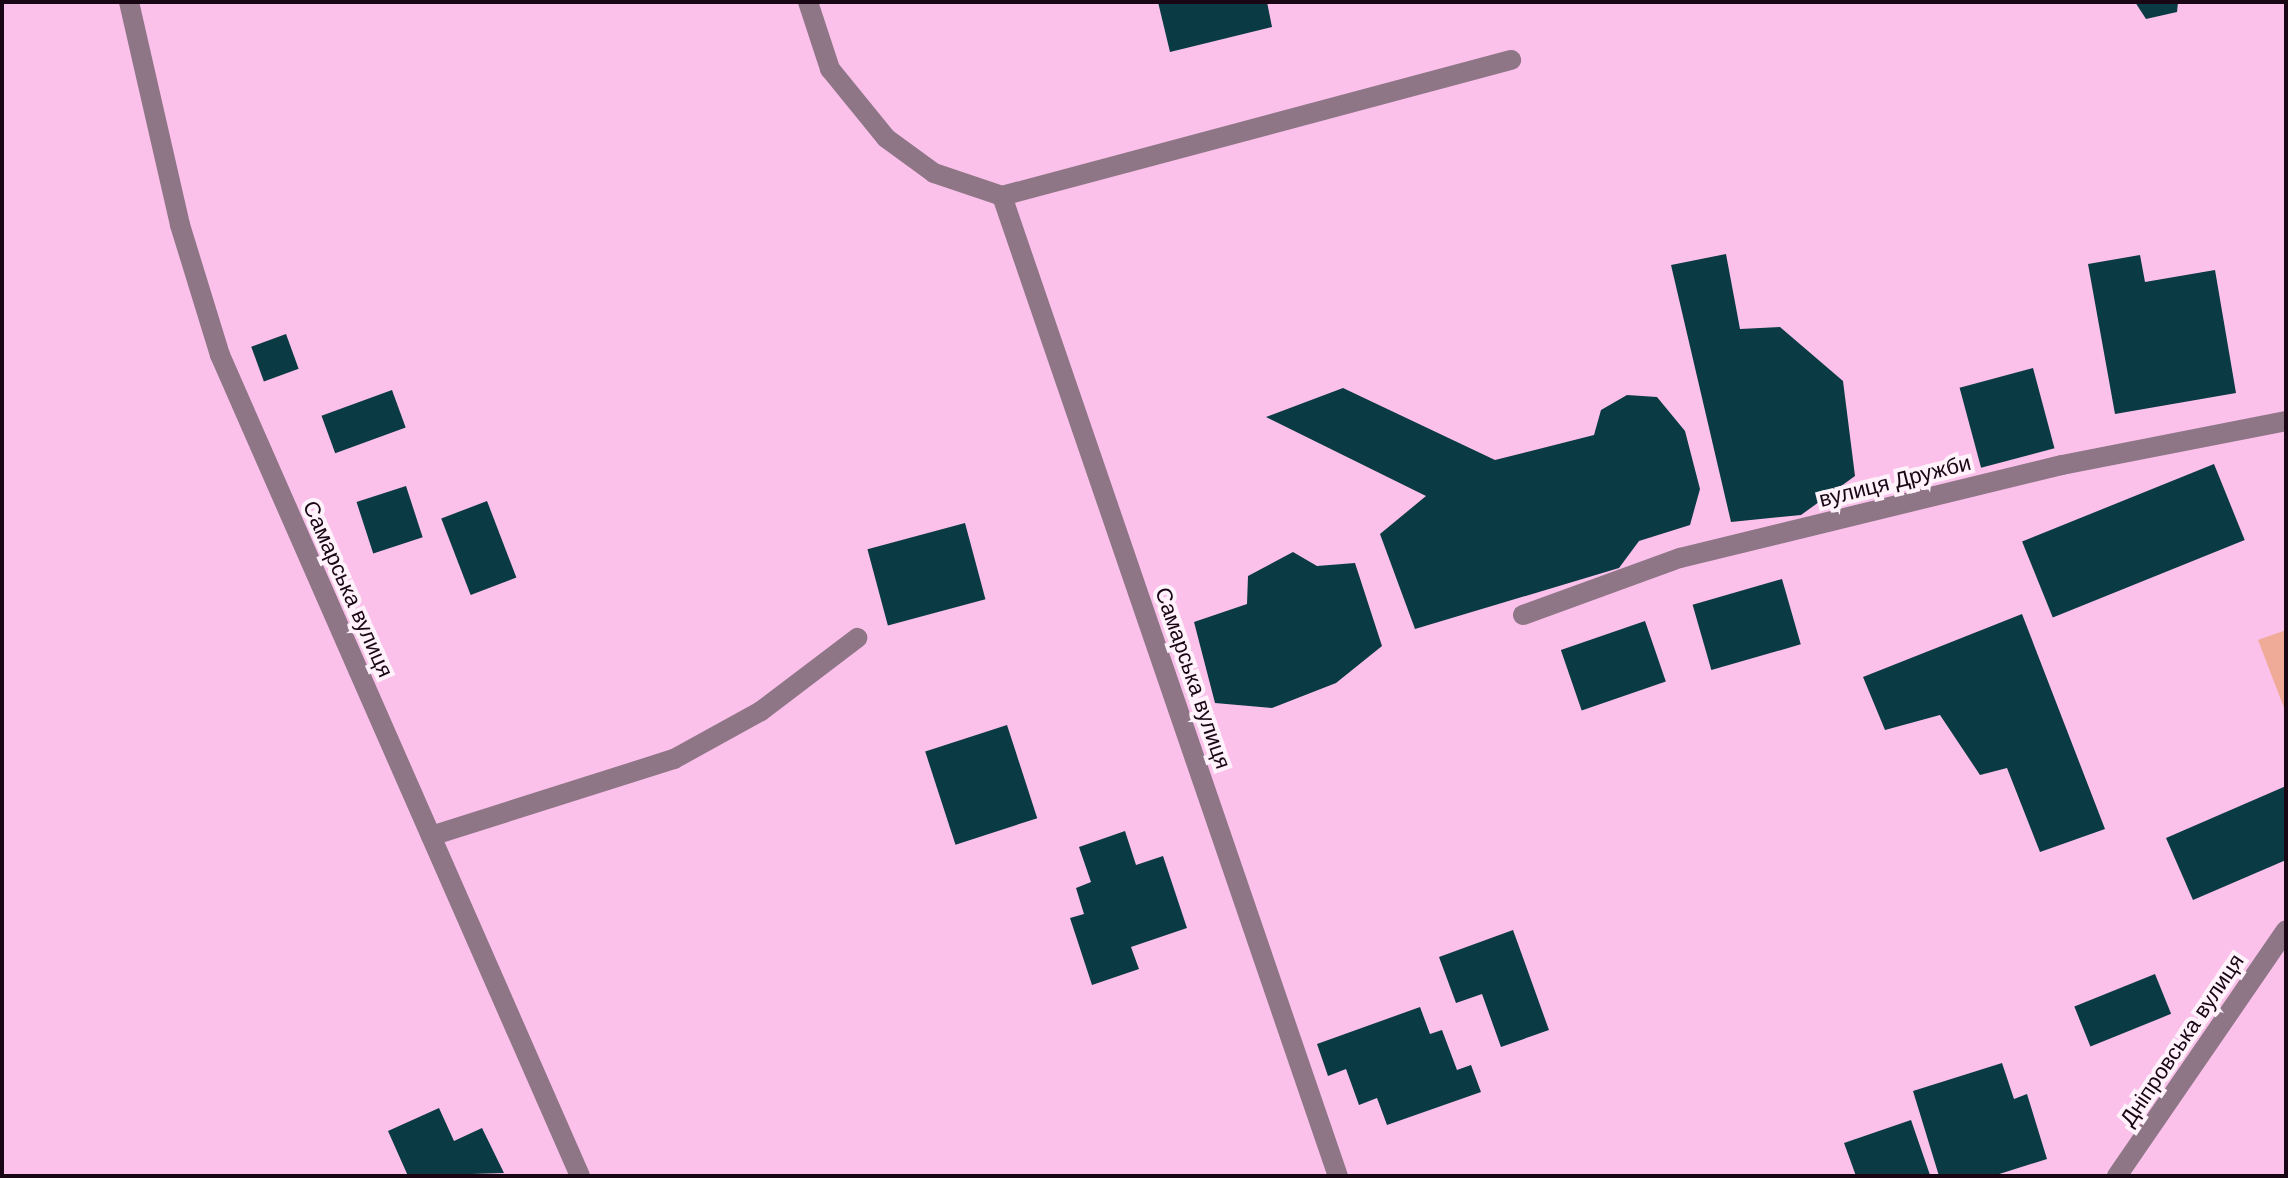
<!DOCTYPE html>
<meta charset="utf-8">
<style>
body{margin:0}
#map{position:relative;width:2288px;height:1178px;overflow:hidden;background:#fbc1eb;font-family:Helvetica,sans-serif}
div>[style]{position:absolute}
[style*='--x']{left:calc(var(--x)*1px);top:calc(var(--y)*1px);width:calc(var(--w)*1px);rotate:calc(var(--a)*1deg)}
.green>*{inset:0;background:#efab98}
.building>*{inset:0;background:#0a3a44;transform-origin:0 0}
.minor>*{height:20px;margin:-10px;padding:0 10px;transform-origin:10px;border-radius:10px;background:#8e7687}
span{translate:-50% -50%;white-space:nowrap;text-align:center;line-height:1.15;-webkit-text-stroke:8px #fff2fb;paint-order:stroke}
.street-label{font-size:22px;color:#190615}
.frame{position:absolute;inset:0;border:4px solid #190615;pointer-events:none}
</style>
<div id="map">
<div class="green">
<i style="clip-path:polygon(2286px 630px,2286px 713px,2258px 640px)"></i>
</div>
<div class="building">
<i style="clip-path:polygon(1158px 2px,1267px 2px,1272px 27px,1170px 52px)"></i>
<i style="clip-path:polygon(2135px 2px,2178px 2px,2177px 12px,2146px 19px)"></i>
<i style="clip-path:polygon(1726px 254px,1740px 329px,1780px 327px,1843px 381px,1855px 476px,1801px 515px,1731px 522px,1671px 265px)"></i>
<i style="clip-path:polygon(2140px 255px,2145px 282px,2215px 270px,2236px 393px,2115px 414px,2088px 264px)"></i>
<i style="left:286px;top:334px;width:37px;height:37px;rotate:70deg"></i>
<i style="left:2033px;top:368px;width:83px;height:76px;rotate:75deg"></i>
<i style="clip-path:polygon(1343px 388px,1495px 460px,1594px 435px,1601px 410px,1627px 395px,1657px 397px,1685px 431px,1700px 489px,1690px 525px,1639px 541px,1619px 568px,1415px 629px,1380px 534px,1426px 496px,1266px 417px)"></i>
<i style="left:392px;top:390px;width:40px;height:75px;rotate:70deg"></i>
<i style="left:2214px;top:464px;width:82px;height:207px;rotate:68deg"></i>
<i style="left:406px;top:486px;width:54px;height:52px;rotate:72deg"></i>
<i style="left:487px;top:501px;width:82px;height:49px;rotate:69deg"></i>
<i style="left:965px;top:523px;width:79px;height:101px;rotate:75deg"></i>
<i style="clip-path:polygon(1293px 552px,1317px 566px,1355px 563px,1382px 646px,1336px 683px,1272px 708px,1215px 703px,1194px 622px,1247px 604px,1248px 576px)"></i>
<i style="left:1782px;top:579px;width:68px;height:93px;rotate:74deg"></i>
<i style="clip-path:polygon(2022px 614px,2105px 829px,2040px 852px,2007px 768px,1980px 775px,1940px 715px,1885px 730px,1863px 677px)"></i>
<i style="left:1645px;top:621px;width:64px;height:89px;rotate:71deg"></i>
<i style="left:1007px;top:725px;width:98px;height:86px;rotate:72deg"></i>
<i style="clip-path:polygon(2286px 786px,2286px 860px,2193px 900px,2166px 838px)"></i>
<i style="clip-path:polygon(1125px 831px,1136px 865px,1163px 856px,1187px 928px,1131px 947px,1139px 969px,1092px 985px,1070px 918px,1084px 914px,1076px 888px,1091px 882px,1079px 847px)"></i>
<i style="clip-path:polygon(1513px 930px,1549px 1030px,1501px 1047px,1482px 994px,1456px 1003px,1439px 957px)"></i>
<i style="left:2155px;top:974px;width:43px;height:87px;rotate:68deg"></i>
<i style="clip-path:polygon(1420px 1007px,1430px 1034px,1442px 1030px,1457px 1070px,1471px 1065px,1481px 1092px,1387px 1125px,1377px 1098px,1359px 1105px,1346px 1069px,1328px 1076px,1317px 1044px)"></i>
<i style="clip-path:polygon(2002px 1063px,2014px 1099px,2027px 1094px,2047px 1159px,1993px 1176px,1939px 1176px,1913px 1091px)"></i>
<i style="clip-path:polygon(439px 1108px,454px 1141px,482px 1128px,504px 1173px,408px 1176px,388px 1131px)"></i>
<i style="clip-path:polygon(1911px 1120px,1930px 1175px,1856px 1176px,1844px 1143px)"></i>
</div>
<div class="minor">
<i style="--x:129;--y:2;--w:229;--a:77.1"></i>
<i style="--x:180;--y:225;--w:136;--a:72.9"></i>
<i style="--x:220;--y:355;--w:896;--a:66.32"></i>
<i style="--x:808;--y:2;--w:71;--a:71.8"></i>
<i style="--x:830;--y:69;--w:89;--a:50.9"></i>
<i style="--x:886;--y:138;--w:59;--a:36.1"></i>
<i style="--x:934;--y:173;--w:72;--a:18.7"></i>
<i style="--x:1002;--y:196;--w:527;--a:-14.96"></i>
<i style="--x:1002;--y:196;--w:1036;--a:71.08"></i>
<i style="--x:1523;--y:615;--w:167;--a:-20"></i>
<i style="--x:1680;--y:558;--w:393;--a:-13.7"></i>
<i style="--x:2062;--y:465;--w:228;--a:-11.1"></i>
<i style="--x:431;--y:836;--w:255;--a:-17.6"></i>
<i style="--x:674;--y:759;--w:99;--a:-28.9"></i>
<i style="--x:761;--y:711;--w:121;--a:-37.2"></i>
<i style="--x:2117;--y:1176;--w:298;--a:-55.5"></i>
</div>
<div class="street-label">
<span style="left:1895px;top:481px;rotate:-14deg">вулиця Дружби</span>
<span style="left:348px;top:589px;rotate:66deg">Самарська вулиця</span>
<span style="left:1193px;top:678px;rotate:71deg">Самарська вулиця</span>
<span style="left:2182px;top:1040px;rotate:-56deg">Дніпровська вулиця</span>
</div>
<div class="frame"></div>
</div>
